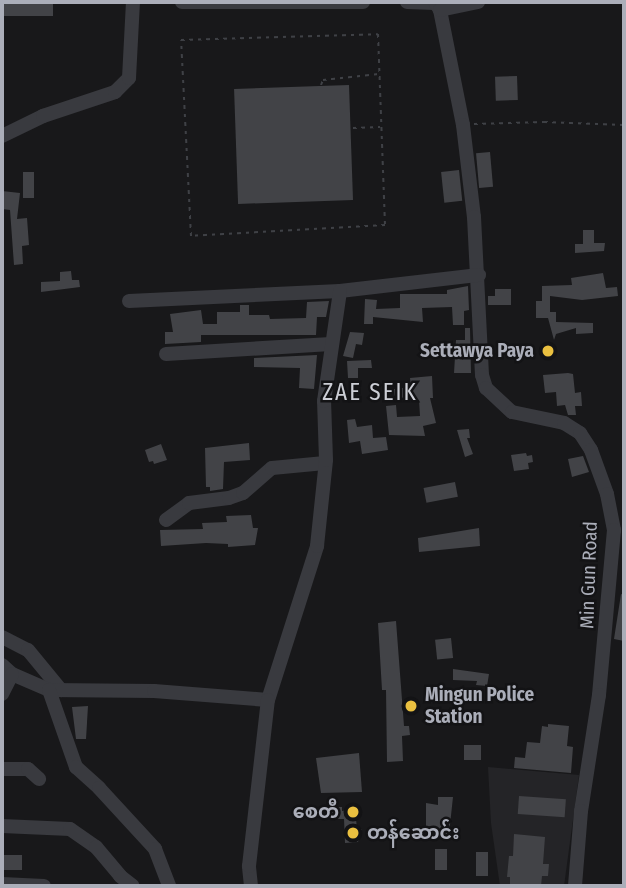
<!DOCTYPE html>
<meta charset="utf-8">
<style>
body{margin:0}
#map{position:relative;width:626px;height:888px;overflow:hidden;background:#18181a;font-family:"Fira Sans Condensed","Noto Sans Myanmar",sans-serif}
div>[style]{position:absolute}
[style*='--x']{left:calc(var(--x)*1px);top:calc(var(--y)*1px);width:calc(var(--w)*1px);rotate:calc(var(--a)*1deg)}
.built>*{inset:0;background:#242427}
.building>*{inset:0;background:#424347;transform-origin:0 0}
.path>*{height:2px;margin-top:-1px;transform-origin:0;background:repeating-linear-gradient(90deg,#3f4146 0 3.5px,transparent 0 8.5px)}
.minor>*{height:14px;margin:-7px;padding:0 7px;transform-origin:7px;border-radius:7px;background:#393a3f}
.dots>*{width:19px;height:19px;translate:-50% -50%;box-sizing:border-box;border:4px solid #131315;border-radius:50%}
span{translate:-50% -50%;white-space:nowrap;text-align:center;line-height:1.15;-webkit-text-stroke:5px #131315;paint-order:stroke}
.poi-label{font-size:19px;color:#abaeb9;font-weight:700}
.right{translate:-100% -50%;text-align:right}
.left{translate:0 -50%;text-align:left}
.street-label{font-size:19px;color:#abaeb9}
.quarter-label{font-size:23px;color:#ccced5;letter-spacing:2px}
.frame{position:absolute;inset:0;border:4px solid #abaeb9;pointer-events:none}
</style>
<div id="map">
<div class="built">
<i style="clip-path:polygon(488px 767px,579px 775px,564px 886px,500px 886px,491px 823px)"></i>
</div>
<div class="building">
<i style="left:2px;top:4px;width:51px;height:12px"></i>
<i style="left:517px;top:76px;width:24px;height:22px;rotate:88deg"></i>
<i style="left:349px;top:85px;width:115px;height:115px;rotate:88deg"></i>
<i style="left:490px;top:152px;width:35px;height:14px;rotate:85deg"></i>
<i style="left:459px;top:170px;width:31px;height:18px;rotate:84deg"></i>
<i style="left:34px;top:172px;width:26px;height:11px;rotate:90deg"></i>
<i style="clip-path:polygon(2px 191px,20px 193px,17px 219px,27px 218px,29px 245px,22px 246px,23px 264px,14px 265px,10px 210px,2px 209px)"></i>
<i style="clip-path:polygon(583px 230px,594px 230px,594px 243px,605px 243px,604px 251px,575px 253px,575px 244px,583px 244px)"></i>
<i style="clip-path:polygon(71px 271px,72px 280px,79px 280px,80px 287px,41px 292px,41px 282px,60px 281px,60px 272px)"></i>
<i style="clip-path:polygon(603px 273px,606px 288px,617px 287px,618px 296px,582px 300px,550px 296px,550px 312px,556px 312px,556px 322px,593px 323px,593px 333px,576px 334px,576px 328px,556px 334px,554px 340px,548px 318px,536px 318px,536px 301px,542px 301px,542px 286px,572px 285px,571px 278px)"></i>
<i style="clip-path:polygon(468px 286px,469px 310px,464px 311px,464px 325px,453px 325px,452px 307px,422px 308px,423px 322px,373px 317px,373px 324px,364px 324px,365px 299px,377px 300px,376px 309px,400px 308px,400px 294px,447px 294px,447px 290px)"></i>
<i style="clip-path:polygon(495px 289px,511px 289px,511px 305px,488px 305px,488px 296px,495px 296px)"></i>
<i style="clip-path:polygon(329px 301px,326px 317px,317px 317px,316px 335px,201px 335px,201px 342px,165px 344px,165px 332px,173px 332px,170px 314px,201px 310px,203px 324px,217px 324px,217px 312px,240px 312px,240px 305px,249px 305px,249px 315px,269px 315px,270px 319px,306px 318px,307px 302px)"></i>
<i style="clip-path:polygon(465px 328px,470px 328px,471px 373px,454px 373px,456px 340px,465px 340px)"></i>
<i style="clip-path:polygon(350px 332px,364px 333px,362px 345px,356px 344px,353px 358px,343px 356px)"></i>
<i style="clip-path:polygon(317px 355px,314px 389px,299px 388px,300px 368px,254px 367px,254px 358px)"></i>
<i style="clip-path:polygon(371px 360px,372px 368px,358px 368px,358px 378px,348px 378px,347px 361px)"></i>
<i style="clip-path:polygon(568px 373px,573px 374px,575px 393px,581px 392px,582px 406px,575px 406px,576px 415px,568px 415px,565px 405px,557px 406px,556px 392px,545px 393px,543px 375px)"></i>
<i style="clip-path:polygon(432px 376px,433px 398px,430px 398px,436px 423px,423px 426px,425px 436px,389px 435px,386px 406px,396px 405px,397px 417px,420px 416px,419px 400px,414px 401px,414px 397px,395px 398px,394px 389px,411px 387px,410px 378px)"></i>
<i style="clip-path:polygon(355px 419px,357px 427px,372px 425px,373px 438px,386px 437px,388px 450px,362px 454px,360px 441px,349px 443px,347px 420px)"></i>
<i style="clip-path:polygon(469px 429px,470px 438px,467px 438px,473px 454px,465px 457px,457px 430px)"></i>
<i style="clip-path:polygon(249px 443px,250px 460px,224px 462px,223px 489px,210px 491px,210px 487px,206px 487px,205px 448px)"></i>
<i style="clip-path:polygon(161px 444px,167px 460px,154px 464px,153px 461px,149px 462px,145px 450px)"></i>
<i style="clip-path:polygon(526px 453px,527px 456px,532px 455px,533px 462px,528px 463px,529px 469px,514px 471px,511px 455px)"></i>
<i style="clip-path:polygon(583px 456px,589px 472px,572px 477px,568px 459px)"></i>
<i style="left:455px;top:482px;width:15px;height:32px;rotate:79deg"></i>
<i style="clip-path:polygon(251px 515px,253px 528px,258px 528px,255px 545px,228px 547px,228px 544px,206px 543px,161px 546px,160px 530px,203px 529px,202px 523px,227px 522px,226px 516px)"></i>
<i style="clip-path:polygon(479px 528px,480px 546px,419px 552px,418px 538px)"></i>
<i style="clip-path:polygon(621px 594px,624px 595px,624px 641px,614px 639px)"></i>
<i style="clip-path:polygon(396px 621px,404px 726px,409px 726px,410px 735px,402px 736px,403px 761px,387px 762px,386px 690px,382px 690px,378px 623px)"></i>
<i style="left:451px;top:638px;width:20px;height:16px;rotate:84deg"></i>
<i style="clip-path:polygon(453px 669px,489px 674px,487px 686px,476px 685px,477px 681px,453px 680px)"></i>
<i style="clip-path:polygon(88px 706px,86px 739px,76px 739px,72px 707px)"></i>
<i style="clip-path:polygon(548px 724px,569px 726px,567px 746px,573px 747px,571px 773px,514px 768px,515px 757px,525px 758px,527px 742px,540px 743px,542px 726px,548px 727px)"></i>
<i style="left:464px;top:745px;width:17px;height:15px"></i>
<i style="clip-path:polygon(359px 753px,362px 792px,321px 793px,316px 758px)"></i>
<i style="left:519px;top:796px;width:47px;height:18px;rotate:4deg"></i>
<i style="clip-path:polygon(438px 797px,453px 797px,449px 834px,426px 833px,426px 803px,438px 805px)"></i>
<i style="clip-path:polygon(331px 807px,342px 807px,342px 811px,355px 809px,357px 829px,362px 829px,358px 842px,345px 843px,344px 819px,331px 819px)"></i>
<i style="clip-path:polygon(514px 834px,545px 837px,543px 864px,549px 864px,548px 876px,542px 876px,541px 886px,510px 886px,510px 877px,507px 877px,509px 856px,513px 856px)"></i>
<i style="left:435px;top:849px;width:12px;height:21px"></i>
<i style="left:476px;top:852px;width:12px;height:24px"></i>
<i style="left:4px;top:855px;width:18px;height:15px"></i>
</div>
<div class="path">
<i style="--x:378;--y:34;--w:191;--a:87.9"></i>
<i style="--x:385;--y:225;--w:194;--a:176.8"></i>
<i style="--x:191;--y:236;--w:196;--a:-92.9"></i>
<i style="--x:181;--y:40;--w:197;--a:-1.7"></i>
<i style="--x:321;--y:85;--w:5;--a:-68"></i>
<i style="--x:323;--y:80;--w:56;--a:-6.1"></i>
<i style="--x:474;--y:124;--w:70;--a:-1.6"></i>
<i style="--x:544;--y:122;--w:80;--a:2.1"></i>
<i style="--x:353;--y:128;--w:27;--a:-2"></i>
</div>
<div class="minor">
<i style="--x:182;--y:2;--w:181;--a:0"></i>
<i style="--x:407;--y:2;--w:28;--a:2"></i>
<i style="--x:435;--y:2;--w:9;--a:58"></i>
<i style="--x:440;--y:10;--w:117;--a:78.7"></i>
<i style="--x:463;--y:125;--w:93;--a:83.2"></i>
<i style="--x:474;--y:217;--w:158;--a:87.1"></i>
<i style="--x:482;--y:375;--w:14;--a:73"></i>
<i style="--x:486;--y:388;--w:35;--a:43"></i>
<i style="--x:512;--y:412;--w:53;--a:11.9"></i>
<i style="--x:564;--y:423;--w:19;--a:32"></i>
<i style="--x:580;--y:433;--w:20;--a:57"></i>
<i style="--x:591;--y:450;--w:47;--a:70"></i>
<i style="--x:607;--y:494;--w:37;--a:79"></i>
<i style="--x:614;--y:530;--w:166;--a:95.2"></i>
<i style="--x:599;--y:695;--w:117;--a:98.8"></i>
<i style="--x:581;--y:811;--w:75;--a:94.6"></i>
<i style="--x:440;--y:10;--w:39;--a:-12"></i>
<i style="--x:2;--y:136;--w:46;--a:-26"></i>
<i style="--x:43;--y:116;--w:76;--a:-18.4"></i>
<i style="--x:115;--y:92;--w:20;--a:-45"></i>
<i style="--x:129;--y:78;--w:76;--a:-87"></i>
<i style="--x:129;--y:301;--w:211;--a:-2.7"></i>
<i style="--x:340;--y:291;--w:140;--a:-6.6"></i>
<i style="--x:166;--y:354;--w:165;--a:-3.5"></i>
<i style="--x:166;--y:520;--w:29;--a:-36"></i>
<i style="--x:189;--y:503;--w:40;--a:-7.1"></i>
<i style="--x:229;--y:498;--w:15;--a:-20"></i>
<i style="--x:243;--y:493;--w:38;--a:-41"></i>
<i style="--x:272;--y:468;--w:53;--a:-5.4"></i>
<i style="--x:2;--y:637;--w:29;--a:27"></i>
<i style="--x:28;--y:650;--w:52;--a:50.5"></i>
<i style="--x:2;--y:665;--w:13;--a:42"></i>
<i style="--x:12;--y:674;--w:40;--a:23.4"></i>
<i style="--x:49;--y:690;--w:105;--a:0.5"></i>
<i style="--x:154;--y:691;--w:114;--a:4.5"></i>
<i style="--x:268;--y:700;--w:162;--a:-72.3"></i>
<i style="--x:317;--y:546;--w:86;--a:-84"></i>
<i style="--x:326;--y:460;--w:59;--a:-91.9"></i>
<i style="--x:324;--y:401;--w:111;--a:-81.7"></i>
<i style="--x:49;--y:690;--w:82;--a:70.7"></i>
<i style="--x:76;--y:767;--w:31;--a:42"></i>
<i style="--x:99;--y:788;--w:83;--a:47.4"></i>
<i style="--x:155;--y:849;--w:40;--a:69"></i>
<i style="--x:2;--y:694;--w:22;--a:-63"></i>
<i style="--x:2;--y:769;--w:26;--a:0"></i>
<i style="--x:28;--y:769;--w:15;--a:42"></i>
<i style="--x:2;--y:826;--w:68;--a:2.5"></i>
<i style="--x:70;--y:829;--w:32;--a:35"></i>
<i style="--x:96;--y:847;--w:38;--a:50"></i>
<i style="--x:120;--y:876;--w:16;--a:38"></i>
<i style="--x:2;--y:884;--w:42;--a:2.7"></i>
<i style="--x:251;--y:886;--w:20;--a:-96"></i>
<i style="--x:249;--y:866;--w:167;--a:-83.5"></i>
</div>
<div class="dots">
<i style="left:548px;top:351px;background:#eac040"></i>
<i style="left:411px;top:706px;background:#eac040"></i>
<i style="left:353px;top:812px;background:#eac040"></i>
<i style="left:353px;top:833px;background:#eac040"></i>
</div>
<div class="poi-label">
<span class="right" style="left:534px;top:351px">Settawya Paya</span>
<span class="left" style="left:425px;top:706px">Mingun Police<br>Station</span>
<span class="right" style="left:339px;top:812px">စေတီ</span>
<span class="left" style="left:367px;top:833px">တန်ဆောင်း</span>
</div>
<div class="street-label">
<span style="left:589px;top:575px;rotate:-88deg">Min Gun Road</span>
</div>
<div class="quarter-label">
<span style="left:370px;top:392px">ZAE SEIK</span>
</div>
<div class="frame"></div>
</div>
